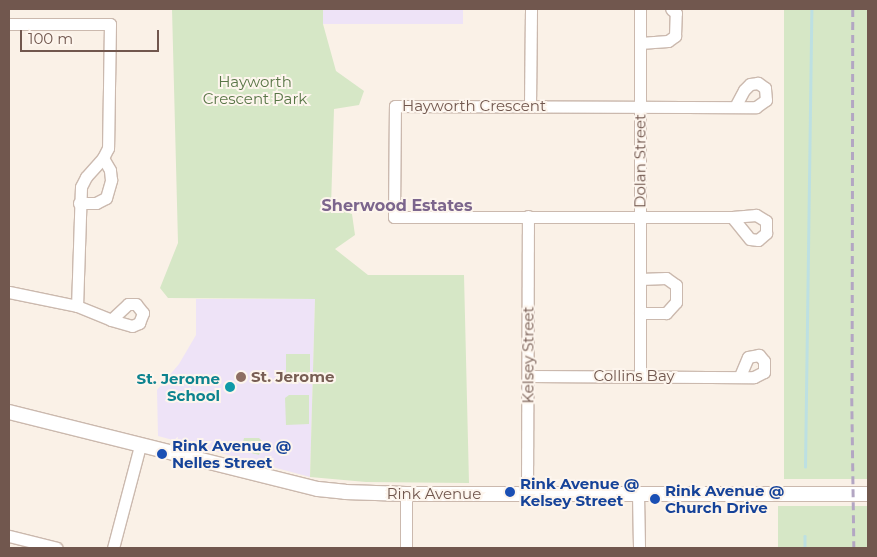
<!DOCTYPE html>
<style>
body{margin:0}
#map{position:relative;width:877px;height:557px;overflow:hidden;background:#faf1e7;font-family:Montserrat,sans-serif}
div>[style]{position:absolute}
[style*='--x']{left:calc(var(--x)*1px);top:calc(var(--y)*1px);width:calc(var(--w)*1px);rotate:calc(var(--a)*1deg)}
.education>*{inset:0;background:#eee3f7;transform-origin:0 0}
.green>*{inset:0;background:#d6e7c6;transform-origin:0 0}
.stream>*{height:2.5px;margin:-1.25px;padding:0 1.25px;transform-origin:1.25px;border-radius:1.25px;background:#bde0e2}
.roads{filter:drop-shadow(1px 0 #cbb9ae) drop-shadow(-1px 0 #cbb9ae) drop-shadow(0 1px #cbb9ae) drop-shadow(0 -1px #cbb9ae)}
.minor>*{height:11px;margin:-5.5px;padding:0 5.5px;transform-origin:5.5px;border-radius:5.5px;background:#fff}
.tertiary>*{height:14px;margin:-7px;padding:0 7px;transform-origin:7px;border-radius:7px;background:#fff}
.rail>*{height:2.5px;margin-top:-1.25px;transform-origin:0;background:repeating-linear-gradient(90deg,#b3a6c3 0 8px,transparent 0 13px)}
.dots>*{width:14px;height:14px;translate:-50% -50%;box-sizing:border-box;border:2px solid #fdf5ed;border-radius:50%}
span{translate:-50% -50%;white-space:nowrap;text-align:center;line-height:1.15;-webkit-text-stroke:4px #fdf5ed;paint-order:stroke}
.park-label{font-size:15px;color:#597647}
.street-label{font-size:15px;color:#71574e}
.education-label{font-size:15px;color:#785e54;font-weight:700}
.left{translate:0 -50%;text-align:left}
.culture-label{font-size:15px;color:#0d838f;font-weight:700}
.right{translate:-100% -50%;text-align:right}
.transit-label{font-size:15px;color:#164399;font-weight:700}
.neighbourhood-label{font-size:16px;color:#7c668d;font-weight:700}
.frame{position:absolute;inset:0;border:10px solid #71574e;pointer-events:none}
.scale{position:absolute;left:20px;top:30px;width:139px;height:22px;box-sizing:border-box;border:2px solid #71574e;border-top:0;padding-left:6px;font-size:15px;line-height:18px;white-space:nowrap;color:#71574e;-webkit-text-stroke:4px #fdf5ed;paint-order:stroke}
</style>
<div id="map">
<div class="education">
<i style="left:323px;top:9px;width:140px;height:15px"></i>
<i style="clip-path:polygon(196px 299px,315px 299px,310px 477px,158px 436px,157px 390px,179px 364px,196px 335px)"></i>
</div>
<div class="green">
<i style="clip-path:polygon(172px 9px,323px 9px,323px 24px,336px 71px,364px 91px,359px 105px,334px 109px,331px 207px,352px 214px,355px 235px,335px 249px,368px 275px,464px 275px,469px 483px,366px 482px,310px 477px,315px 299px,168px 298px,160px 288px,178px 243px)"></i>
<i style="left:784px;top:9px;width:84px;height:470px"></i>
<i style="left:286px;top:354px;width:24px;height:28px"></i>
<i style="clip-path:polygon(289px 395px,309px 395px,309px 424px,286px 425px,285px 398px)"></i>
<i style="clip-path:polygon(244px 438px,259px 438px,263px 442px,259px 455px,241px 450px)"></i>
<i style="left:868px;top:506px;width:42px;height:90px;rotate:90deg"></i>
</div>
<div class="stream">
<i style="--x:805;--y:467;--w:458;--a:-89.2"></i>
<i style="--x:805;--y:536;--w:12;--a:90"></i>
</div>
<div class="roads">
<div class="minor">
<i style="--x:9;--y:24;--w:101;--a:0"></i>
<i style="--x:110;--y:24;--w:124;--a:90.9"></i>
<i style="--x:108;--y:148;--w:11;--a:117"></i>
<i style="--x:103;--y:158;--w:25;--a:132"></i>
<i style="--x:86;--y:177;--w:11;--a:117"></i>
<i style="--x:81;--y:187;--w:119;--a:91.9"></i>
<i style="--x:640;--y:43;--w:28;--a:-4"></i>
<i style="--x:668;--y:41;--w:9;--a:-36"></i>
<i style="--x:675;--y:36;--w:23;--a:-88"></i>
<i style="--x:676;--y:13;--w:6;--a:-141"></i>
<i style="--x:530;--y:106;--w:97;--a:-89.4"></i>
<i style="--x:79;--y:203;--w:17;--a:0"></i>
<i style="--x:96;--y:203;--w:11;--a:-27"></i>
<i style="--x:106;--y:198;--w:19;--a:-74"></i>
<i style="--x:111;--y:180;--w:10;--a:-96"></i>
<i style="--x:110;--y:170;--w:14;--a:-120"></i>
<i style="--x:732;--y:217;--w:28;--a:51"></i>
<i style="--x:750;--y:239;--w:8;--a:7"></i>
<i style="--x:758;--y:240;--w:11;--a:-41"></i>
<i style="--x:766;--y:233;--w:12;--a:-90"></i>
<i style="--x:766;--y:221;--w:12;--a:-149"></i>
<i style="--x:756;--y:215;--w:24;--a:175"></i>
<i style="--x:732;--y:217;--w:338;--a:180"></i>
<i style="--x:394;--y:217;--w:111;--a:-89.5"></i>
<i style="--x:395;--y:106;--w:361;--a:0.2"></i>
<i style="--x:756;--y:107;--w:12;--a:-35"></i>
<i style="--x:766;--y:100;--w:12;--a:-95"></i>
<i style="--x:765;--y:88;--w:9;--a:-144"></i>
<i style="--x:758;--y:83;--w:8;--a:173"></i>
<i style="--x:750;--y:84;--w:8;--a:135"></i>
<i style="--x:744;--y:90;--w:19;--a:118"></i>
<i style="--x:640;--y:279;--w:26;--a:-2"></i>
<i style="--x:666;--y:278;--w:12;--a:35"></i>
<i style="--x:676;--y:285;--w:17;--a:90"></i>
<i style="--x:676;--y:302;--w:15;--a:132"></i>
<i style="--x:666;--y:313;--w:26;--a:180"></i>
<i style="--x:9;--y:292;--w:69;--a:11.6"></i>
<i style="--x:77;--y:306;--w:37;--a:22"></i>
<i style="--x:111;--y:320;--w:22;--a:16"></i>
<i style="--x:132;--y:326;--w:8;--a:-23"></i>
<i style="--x:139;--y:323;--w:11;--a:-68"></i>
<i style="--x:143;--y:313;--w:11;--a:-128"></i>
<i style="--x:136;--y:304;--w:8;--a:180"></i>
<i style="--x:128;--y:304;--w:23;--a:137"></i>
<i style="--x:528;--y:376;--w:226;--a:0.3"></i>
<i style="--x:754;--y:377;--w:11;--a:-27"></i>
<i style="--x:764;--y:372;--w:11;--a:-90"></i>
<i style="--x:764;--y:361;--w:8;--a:-130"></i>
<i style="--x:759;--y:355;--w:11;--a:170"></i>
<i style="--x:748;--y:357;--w:21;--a:113"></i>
<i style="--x:640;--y:376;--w:367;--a:-90"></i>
<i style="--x:406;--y:494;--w:54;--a:90"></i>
<i style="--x:527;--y:494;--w:278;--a:-89.8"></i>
<i style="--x:638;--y:494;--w:54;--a:88.9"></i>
<i style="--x:9;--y:536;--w:49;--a:14"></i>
<i style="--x:113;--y:548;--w:106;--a:-75.2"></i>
</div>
<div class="tertiary">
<i style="--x:9;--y:412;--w:318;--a:14"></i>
<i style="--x:318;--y:489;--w:27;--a:6"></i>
<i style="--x:345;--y:492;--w:61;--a:1.9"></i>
<i style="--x:406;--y:494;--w:462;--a:0"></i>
</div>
</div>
<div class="rail">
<i style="--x:853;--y:9;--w:389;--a:90.1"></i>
<i style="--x:852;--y:398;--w:150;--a:89.2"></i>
</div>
<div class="dots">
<i style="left:241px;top:377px;background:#8d6e63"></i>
<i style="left:230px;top:387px;background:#0f9aa8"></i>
<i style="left:162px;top:454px;background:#1a4fb4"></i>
<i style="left:510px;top:492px;background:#1a4fb4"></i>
<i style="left:655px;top:499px;background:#1a4fb4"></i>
</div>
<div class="park-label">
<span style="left:255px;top:90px">Hayworth<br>Crescent Park</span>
</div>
<div class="street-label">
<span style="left:474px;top:106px">Hayworth Crescent</span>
<span style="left:640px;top:161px;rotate:-90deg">Dolan Street</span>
<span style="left:528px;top:355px;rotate:-90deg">Kelsey Street</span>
<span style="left:634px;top:376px">Collins Bay</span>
<span style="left:434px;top:494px">Rink Avenue</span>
</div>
<div class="education-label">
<span class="left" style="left:251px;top:377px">St. Jerome</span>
</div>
<div class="culture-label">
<span class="right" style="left:220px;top:387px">St. Jerome<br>School</span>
</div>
<div class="transit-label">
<span class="left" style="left:172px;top:454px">Rink Avenue @<br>Nelles Street</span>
<span class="left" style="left:520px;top:492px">Rink Avenue @<br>Kelsey Street</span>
<span class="left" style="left:665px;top:499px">Rink Avenue @<br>Church Drive</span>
</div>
<div class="neighbourhood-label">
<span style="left:397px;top:206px">Sherwood Estates</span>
</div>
<div class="frame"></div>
<div class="scale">100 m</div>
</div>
